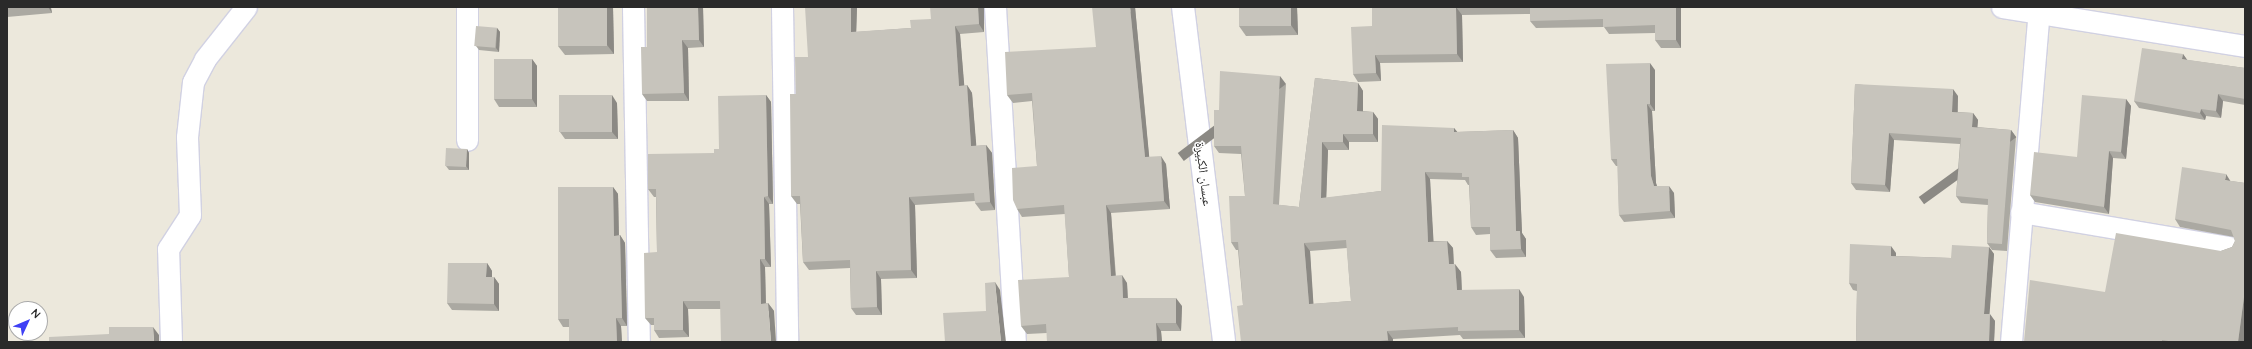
<!DOCTYPE html>
<meta charset="utf-8">
<style>
body{margin:0}
#map{position:relative;width:2252px;height:349px;overflow:hidden;background:#ece8dc;font-family:Quicksand,"Noto Naskh Arabic",sans-serif}
div>[style]{position:absolute}
[style*='--x']{left:calc(var(--x)*1px);top:calc(var(--y)*1px);width:calc(var(--w)*1px);rotate:calc(var(--a)*1deg)}
.roads{filter:drop-shadow(1px 0 #d1d1e2) drop-shadow(-1px 0 #d1d1e2) drop-shadow(0 1px #d1d1e2) drop-shadow(0 -1px #d1d1e2)}
.minor>*{height:21px;margin:-10.5px;padding:0 10.5px;transform-origin:10.5px;border-radius:10.5px;background:#fff}
.secondary>*{height:22px;margin:-11px;padding:0 11px;transform-origin:11px;border-radius:11px;background:#fff}
.wall>*{inset:0;background:#aba9a2}
.shaded-wall>*{inset:0;background:#8b8984;transform-origin:0 0}
.building>*{inset:0;background:#c7c4bc;transform-origin:0 0}
span{translate:-50% -50%;white-space:nowrap;text-align:center;line-height:1.15;-webkit-text-stroke:3px #fff;paint-order:stroke}
.street-label{font-size:13px;color:#2a2a2a}
.frame{position:absolute;inset:0;border:8px solid #2a2a2a;pointer-events:none}
.north{position:absolute;left:8px;top:301px;width:40px;height:40px;box-sizing:border-box;background:#fff;border:1px solid #aaa;border-radius:50%;rotate:46deg;font-size:11px;font-weight:700;line-height:16px;text-align:center;color:#2a2a2a}
.north::after{content:'';display:block;margin:auto;width:14px;height:18px;background:#3f40f5;clip-path:polygon(50% 0,100% 100%,50% 72%,0 100%)}
</style>
<div id="map">
<div class="roads">
<div class="minor">
<i style="--x:467;--y:7;--w:133;--a:90"></i>
<i style="--x:633;--y:7;--w:335;--a:89"></i>
<i style="--x:782;--y:7;--w:335;--a:89.1"></i>
<i style="--x:995;--y:7;--w:336;--a:86.6"></i>
<i style="--x:2002;--y:7;--w:246;--a:9.1"></i>
<i style="--x:2021;--y:212;--w:211;--a:9.6"></i>
<i style="--x:171;--y:342;--w:93;--a:-91.8"></i>
<i style="--x:168;--y:249;--w:40;--a:-57.1"></i>
<i style="--x:190;--y:215;--w:78;--a:-92.2"></i>
<i style="--x:187;--y:137;--w:55;--a:-83.8"></i>
<i style="--x:193;--y:82;--w:26;--a:-62"></i>
<i style="--x:205;--y:59;--w:66;--a:-51.7"></i>
<i style="--x:2011;--y:342;--w:332;--a:-85.2"></i>
</div>
<div class="secondary">
<i style="--x:1183;--y:7;--w:337;--a:83"></i>
</div>
</div>
<div class="wall">
<i style="clip-path:polygon(7px 7px,77px 7px,51px 8px,52px 13px,7px 17px)"></i>
<i style="clip-path:polygon(558px 7px,613px 7px,614px 54px,565px 55px,558px 46px)"></i>
<i style="clip-path:polygon(647px 7px,703px 7px,704px 47px,688px 48px,689px 101px,647px 101px,642px 94px,647px 47px)"></i>
<i style="clip-path:polygon(857px 7px,856px 32px,911px 28px,931px 19px,984px 7px,984px 32px,960px 34px,964px 86px,967px 85px,972px 93px,976px 146px,986px 145px,992px 153px,995px 210px,981px 211px,975px 203px,975px 201px,915px 205px,917px 278px,881px 279px,882px 315px,856px 315px,851px 308px,850px 268px,809px 270px,803px 262px,800px 204px,797px 204px,791px 196px,796px 94px,808px 57px)"></i>
<i style="clip-path:polygon(1135px 7px,1149px 157px,1166px 164px,1170px 209px,1111px 213px,1116px 276px,1127px 283px,1128px 298px,1182px 306px,1181px 331px,1161px 331px,1162px 342px,1047px 342px,1047px 333px,1027px 334px,1021px 326px,1069px 277px,1065px 214px,1022px 217px,1017px 209px,1037px 166px,1032px 101px,1013px 103px,1007px 95px,1096px 47px)"></i>
<i style="clip-path:polygon(1297px 7px,1298px 35px,1246px 36px,1239px 26px)"></i>
<i style="clip-path:polygon(1372px 7px,1681px 7px,1681px 48px,1661px 48px,1655px 40px,1655px 33px,1609px 34px,1604px 27px,1536px 28px,1530px 21px,1530px 14px,1462px 15px,1463px 62px,1380px 63px,1381px 81px,1358px 82px,1353px 74px,1372px 26px)"></i>
<i style="clip-path:polygon(497px 28px,500px 32px,499px 52px,479px 50px,476px 46px)"></i>
<i style="clip-path:polygon(2183px 54px,2187px 60px,2245px 68px,2245px 105px,2223px 101px,2221px 118px,2206px 116px,2205px 120px,2139px 108px,2134px 101px)"></i>
<i style="clip-path:polygon(532px 59px,537px 66px,537px 107px,499px 107px,494px 99px)"></i>
<i style="clip-path:polygon(1655px 70px,1655px 111px,1652px 111px,1656px 183px,1657px 186px,1674px 193px,1675px 218px,1624px 222px,1619px 215px,1618px 166px,1616px 166px,1611px 159px)"></i>
<i style="clip-path:polygon(evenodd,1315px 78px,1358px 83px,1363px 91px,1363px 111px,1373px 112px,1378px 119px,1378px 142px,1349px 142px,1349px 150px,1328px 150px,1326px 198px,1381px 191px,1454px 128px,1457px 132px,1513px 130px,1518px 138px,1522px 233px,1526px 239px,1526px 257px,1496px 258px,1490px 250px,1490px 234px,1476px 235px,1471px 227px,1469px 185px,1468px 185px,1465px 180px,1430px 179px,1433px 241px,1447px 241px,1453px 248px,1454px 264px,1461px 272px,1462px 290px,1524px 297px,1525px 338px,1463px 339px,1460px 335px,1393px 339px,1393px 342px,1241px 342px,1243px 305px,1238px 250px,1236px 250px,1231px 242px,1245px 196px,1241px 154px,1219px 153px,1214px 146px,1219px 110px,1286px 84px,1279px 205px,1299px 207px,1315px 78px,1347px 248px,1351px 301px,1313px 304px,1310px 251px,1347px 248px)"></i>
<i style="clip-path:polygon(1855px 84px,1958px 96px,1958px 112px,1973px 113px,1978px 120px,1977px 127px,2011px 130px,2016px 137px,2007px 251px,1992px 250px,1987px 243px,1988px 205px,1961px 203px,1956px 196px,1960px 144px,1894px 140px,1890px 192px,1856px 190px,1851px 183px)"></i>
<i style="clip-path:polygon(766px 95px,771px 102px,773px 204px,769px 204px,771px 267px,765px 267px,766px 303px,768px 303px,774px 311px,720px 309px,688px 309px,689px 337px,659px 338px,654px 330px,654px 325px,651px 325px,645px 318px,657px 252px,656px 197px,654px 197px,648px 189px,714px 153px,719px 149px)"></i>
<i style="clip-path:polygon(2126px 99px,2131px 106px,2126px 159px,2113px 158px,2109px 214px,2035px 202px,2030px 195px,2077px 157px)"></i>
<i style="clip-path:polygon(617px 103px,618px 139px,565px 139px,560px 132px)"></i>
<i style="clip-path:polygon(467px 149px,469px 153px,469px 170px,449px 170px,446px 166px)"></i>
<i style="clip-path:polygon(2231px 181px,2245px 183px,2245px 342px,2024px 342px,2105px 292px,2232px 247px,2235px 241px,2234px 237px,2180px 227px,2175px 219px)"></i>
<i style="clip-path:polygon(613px 187px,618px 194px,619px 235px,620px 235px,625px 243px,627px 326px,621px 326px,622px 342px,569px 342px,569px 327px,563px 327px,558px 319px)"></i>
<i style="clip-path:polygon(1989px 247px,1994px 254px,1989px 314px,1995px 321px,1994px 342px,1856px 342px,1857px 291px,1853px 290px,1849px 283px,1896px 253px,1896px 256px,1951px 258px)"></i>
<i style="clip-path:polygon(487px 263px,492px 271px,492px 277px,494px 277px,499px 284px,499px 311px,452px 310px,447px 303px)"></i>
</div>
<div class="shaded-wall">
<i style="clip-path:polygon(48px 7px,50px 7px,51px 8px,52px 13px)"></i>
<i style="clip-path:polygon(607px 7px,613px 7px,614px 54px,607px 45px)"></i>
<i style="clip-path:polygon(698px 7px,703px 7px,704px 47px,699px 40px)"></i>
<i style="clip-path:polygon(851px 7px,857px 7px,856px 40px,851px 32px)"></i>
<i style="clip-path:polygon(978px 7px,984px 7px,984px 32px,979px 24px)"></i>
<i style="clip-path:polygon(1130px 7px,1135px 7px,1150px 165px,1145px 157px)"></i>
<i style="clip-path:polygon(1291px 7px,1297px 7px,1298px 35px,1291px 25px)"></i>
<i style="clip-path:polygon(1456px 7px,1462px 15px,1463px 62px,1457px 54px)"></i>
<i style="clip-path:polygon(1676px 7px,1681px 7px,1681px 48px,1676px 40px)"></i>
<i style="clip-path:polygon(955px 26px,960px 34px,965px 94px,959px 86px)"></i>
<i style="clip-path:polygon(497px 28px,500px 32px,499px 52px,496px 48px)"></i>
<i style="clip-path:polygon(682px 40px,688px 48px,689px 101px,684px 93px)"></i>
<i style="clip-path:polygon(2183px 54px,2188px 61px,2182px 59px)"></i>
<i style="clip-path:polygon(1375px 55px,1380px 63px,1381px 81px,1376px 73px)"></i>
<i style="clip-path:polygon(532px 59px,537px 66px,537px 107px,532px 99px)"></i>
<i style="clip-path:polygon(1650px 63px,1655px 70px,1655px 111px,1650px 104px)"></i>
<i style="left:1280px;top:76px;width:10px;height:128px;rotate:53deg"></i>
<i style="clip-path:polygon(1358px 83px,1363px 91px,1363px 119px,1357px 111px)"></i>
<i style="clip-path:polygon(967px 85px,972px 93px,977px 154px,971px 146px)"></i>
<i style="clip-path:polygon(1953px 89px,1958px 96px,1957px 119px,1952px 112px)"></i>
<i style="clip-path:polygon(2218px 94px,2223px 101px,2221px 118px,2216px 111px)"></i>
<i style="clip-path:polygon(612px 95px,617px 103px,618px 139px,612px 132px)"></i>
<i style="clip-path:polygon(766px 95px,771px 102px,773px 204px,768px 196px)"></i>
<i style="clip-path:polygon(2126px 99px,2131px 106px,2126px 159px,2121px 152px)"></i>
<i style="clip-path:polygon(1647px 104px,1652px 111px,1656px 183px,1659px 193px,1654px 186px,1651px 176px)"></i>
<i style="clip-path:polygon(2201px 109px,2206px 116px,2205px 120px,2200px 113px)"></i>
<i style="clip-path:polygon(1373px 112px,1378px 119px,1378px 142px,1373px 134px)"></i>
<i style="clip-path:polygon(1973px 113px,1978px 120px,1977px 134px,1972px 127px)"></i>
<i style="clip-path:polygon(1454px 128px,1460px 135px,1454px 132px)"></i>
<i style="clip-path:polygon(1513px 130px,1518px 138px,1522px 233px,1526px 239px,1526px 257px,1521px 249px,1516px 231px)"></i>
<i style="left:2011px;top:130px;width:9px;height:114px;rotate:54deg"></i>
<i style="clip-path:polygon(1889px 133px,1894px 140px,1890px 192px,1885px 185px)"></i>
<i style="clip-path:polygon(1343px 134px,1349px 142px,1349px 150px,1343px 142px)"></i>
<i style="clip-path:polygon(1322px 142px,1328px 150px,1326px 206px,1321px 198px)"></i>
<i style="clip-path:polygon(986px 145px,992px 153px,995px 210px,990px 202px)"></i>
<i style="clip-path:polygon(467px 149px,469px 153px,469px 170px,466px 166px)"></i>
<i style="clip-path:polygon(2109px 151px,2113px 158px,2109px 214px,2104px 207px)"></i>
<i style="clip-path:polygon(1161px 156px,1166px 164px,1170px 209px,1164px 201px)"></i>
<i style="clip-path:polygon(1425px 172px,1430px 179px,1434px 249px,1428px 242px)"></i>
<i style="clip-path:polygon(2226px 174px,2231px 182px,2225px 180px)"></i>
<i style="clip-path:polygon(1669px 186px,1674px 193px,1675px 218px,1670px 211px)"></i>
<i style="clip-path:polygon(613px 187px,618px 194px,619px 243px,614px 236px)"></i>
<i style="clip-path:polygon(764px 197px,769px 204px,771px 267px,765px 259px)"></i>
<i style="clip-path:polygon(909px 197px,915px 205px,917px 278px,911px 270px)"></i>
<i style="clip-path:polygon(1106px 205px,1111px 213px,1116px 284px,1111px 276px)"></i>
<i style="clip-path:polygon(620px 235px,625px 243px,627px 326px,622px 318px)"></i>
<i style="clip-path:polygon(1447px 241px,1453px 248px,1454px 272px,1449px 264px)"></i>
<i style="clip-path:polygon(1304px 243px,1310px 251px,1314px 312px,1309px 304px)"></i>
<i style="clip-path:polygon(1891px 246px,1896px 253px,1896px 263px,1891px 256px)"></i>
<i style="clip-path:polygon(1989px 247px,1994px 254px,1989px 321px,1984px 314px)"></i>
<i style="clip-path:polygon(760px 259px,765px 267px,766px 311px,761px 304px)"></i>
<i style="clip-path:polygon(487px 263px,492px 271px,492px 284px,486px 277px)"></i>
<i style="clip-path:polygon(1455px 264px,1461px 272px,1462px 298px,1457px 290px)"></i>
<i style="clip-path:polygon(876px 271px,881px 279px,882px 315px,877px 307px)"></i>
<i style="clip-path:polygon(1122px 275px,1127px 283px,1128px 306px,1123px 298px)"></i>
<i style="clip-path:polygon(494px 277px,499px 284px,499px 311px,494px 304px)"></i>
<i style="clip-path:polygon(995px 282px,1000px 290px,1006px 342px,1001px 342px)"></i>
<i style="clip-path:polygon(1519px 289px,1524px 297px,1525px 338px,1519px 330px)"></i>
<i style="clip-path:polygon(2244px 297px,2245px 298px,2245px 342px,2238px 342px)"></i>
<i style="clip-path:polygon(1176px 298px,1182px 306px,1181px 331px,1176px 323px)"></i>
<i style="clip-path:polygon(683px 301px,688px 309px,689px 337px,683px 330px)"></i>
<i style="clip-path:polygon(768px 303px,774px 311px,776px 342px,771px 342px)"></i>
<i style="clip-path:polygon(1990px 314px,1995px 321px,1994px 342px,1989px 342px)"></i>
<i style="clip-path:polygon(616px 318px,621px 326px,622px 342px,617px 342px)"></i>
<i style="clip-path:polygon(1156px 323px,1161px 331px,1162px 342px,1157px 342px)"></i>
<i style="clip-path:polygon(153px 327px,159px 335px,159px 342px,154px 342px)"></i>
<i style="clip-path:polygon(1387px 331px,1393px 339px,1393px 342px,1389px 342px,1388px 340px)"></i>
</div>
<div class="building">
<i style="clip-path:polygon(7px 7px,22px 7px,7px 8px)"></i>
<i style="left:558px;top:7px;width:49px;height:39px"></i>
<i style="clip-path:polygon(647px 7px,698px 7px,699px 40px,682px 40px,684px 93px,642px 94px,641px 47px,647px 47px)"></i>
<i style="clip-path:polygon(805px 7px,851px 7px,851px 32px,911px 28px,910px 20px,931px 19px,930px 7px,978px 7px,979px 24px,955px 26px,959px 86px,967px 85px,971px 146px,986px 145px,990px 202px,975px 203px,974px 193px,909px 197px,911px 270px,876px 271px,877px 307px,851px 308px,850px 260px,803px 262px,800px 196px,791px 196px,790px 94px,796px 94px,795px 57px,808px 57px)"></i>
<i style="clip-path:polygon(1092px 7px,1130px 7px,1145px 157px,1161px 156px,1164px 201px,1106px 205px,1111px 276px,1122px 275px,1123px 298px,1176px 298px,1176px 323px,1156px 323px,1157px 342px,1047px 342px,1046px 324px,1021px 326px,1018px 280px,1069px 277px,1064px 205px,1017px 209px,1013px 200px,1012px 168px,1037px 166px,1032px 93px,1007px 95px,1005px 52px,1096px 47px)"></i>
<i style="left:1239px;top:7px;width:52px;height:19px"></i>
<i style="clip-path:polygon(1372px 7px,1476px 7px,1456px 7px,1457px 54px,1375px 55px,1376px 73px,1353px 74px,1351px 27px,1372px 26px)"></i>
<i style="clip-path:polygon(1530px 7px,1676px 7px,1676px 40px,1655px 40px,1655px 25px,1603px 27px,1603px 19px,1530px 21px)"></i>
<i style="left:476px;top:26px;width:21px;height:20px;rotate:5deg"></i>
<i style="clip-path:polygon(2142px 48px,2183px 54px,2182px 59px,2245px 68px,2245px 99px,2218px 94px,2216px 111px,2201px 109px,2200px 113px,2134px 101px)"></i>
<i style="left:494px;top:59px;width:38px;height:40px"></i>
<i style="clip-path:polygon(1650px 63px,1650px 104px,1647px 104px,1651px 176px,1654px 186px,1669px 186px,1670px 211px,1619px 215px,1617px 159px,1611px 159px,1606px 64px)"></i>
<i style="clip-path:polygon(evenodd,1220px 71px,1280px 76px,1273px 204px,1299px 207px,1315px 78px,1358px 83px,1357px 111px,1373px 112px,1373px 134px,1343px 134px,1343px 142px,1322px 142px,1321px 198px,1381px 191px,1382px 125px,1454px 128px,1454px 132px,1513px 130px,1516px 231px,1520px 231px,1521px 249px,1490px 250px,1490px 227px,1471px 227px,1469px 177px,1462px 177px,1462px 173px,1425px 172px,1428px 242px,1447px 241px,1449px 264px,1455px 264px,1457px 290px,1519px 289px,1519px 330px,1458px 331px,1458px 327px,1387px 331px,1388px 340px,1380px 341px,1380px 342px,1241px 342px,1237px 306px,1243px 305px,1238px 242px,1231px 242px,1229px 196px,1245px 196px,1241px 146px,1214px 146px,1214px 110px,1219px 110px,1220px 71px,1346px 240px,1351px 301px,1309px 304px,1304px 243px,1346px 240px)"></i>
<i style="clip-path:polygon(1855px 84px,1953px 89px,1952px 112px,1973px 113px,1972px 127px,2011px 130px,2002px 244px,1987px 243px,1988px 199px,1956px 196px,1961px 138px,1889px 133px,1885px 185px,1851px 183px)"></i>
<i style="left:612px;top:95px;width:37px;height:53px;rotate:90deg"></i>
<i style="clip-path:polygon(766px 95px,768px 196px,764px 197px,765px 259px,760px 259px,761px 304px,768px 303px,771px 342px,721px 342px,720px 301px,683px 301px,683px 330px,654px 330px,654px 318px,645px 318px,644px 253px,657px 252px,656px 189px,648px 189px,648px 154px,714px 153px,714px 149px,719px 149px,718px 96px)"></i>
<i style="clip-path:polygon(2082px 95px,2126px 99px,2121px 152px,2109px 151px,2104px 207px,2030px 195px,2034px 152px,2077px 157px)"></i>
<i style="left:446px;top:148px;width:21px;height:18px;rotate:3deg"></i>
<i style="clip-path:polygon(2182px 167px,2226px 174px,2225px 180px,2245px 183px,2245px 297px,2244px 297px,2238px 342px,2175px 342px,2162px 340px,2162px 342px,2024px 342px,2030px 280px,2105px 292px,2116px 233px,2221px 251px,2232px 247px,2235px 241px,2231px 230px,2175px 219px)"></i>
<i style="clip-path:polygon(558px 187px,613px 187px,614px 236px,620px 235px,622px 318px,616px 318px,617px 342px,569px 342px,569px 319px,558px 319px)"></i>
<i style="clip-path:polygon(1850px 244px,1891px 246px,1891px 256px,1951px 258px,1952px 245px,1989px 247px,1984px 314px,1990px 314px,1989px 342px,1856px 342px,1857px 284px,1849px 283px)"></i>
<i style="clip-path:polygon(448px 263px,487px 263px,486px 277px,494px 277px,494px 304px,447px 303px)"></i>
<i style="clip-path:polygon(995px 282px,1001px 342px,945px 342px,943px 313px,986px 311px,985px 283px)"></i>
<i style="clip-path:polygon(109px 327px,153px 327px,154px 342px,49px 342px,49px 337px,109px 334px)"></i>
</div>
<div class="street-label">
<span style="left:1204px;top:174px;rotate:83deg">عبسان الكبيرة</span>
</div>
<div class="frame"></div>
<div class="north">N</div>
</div>
